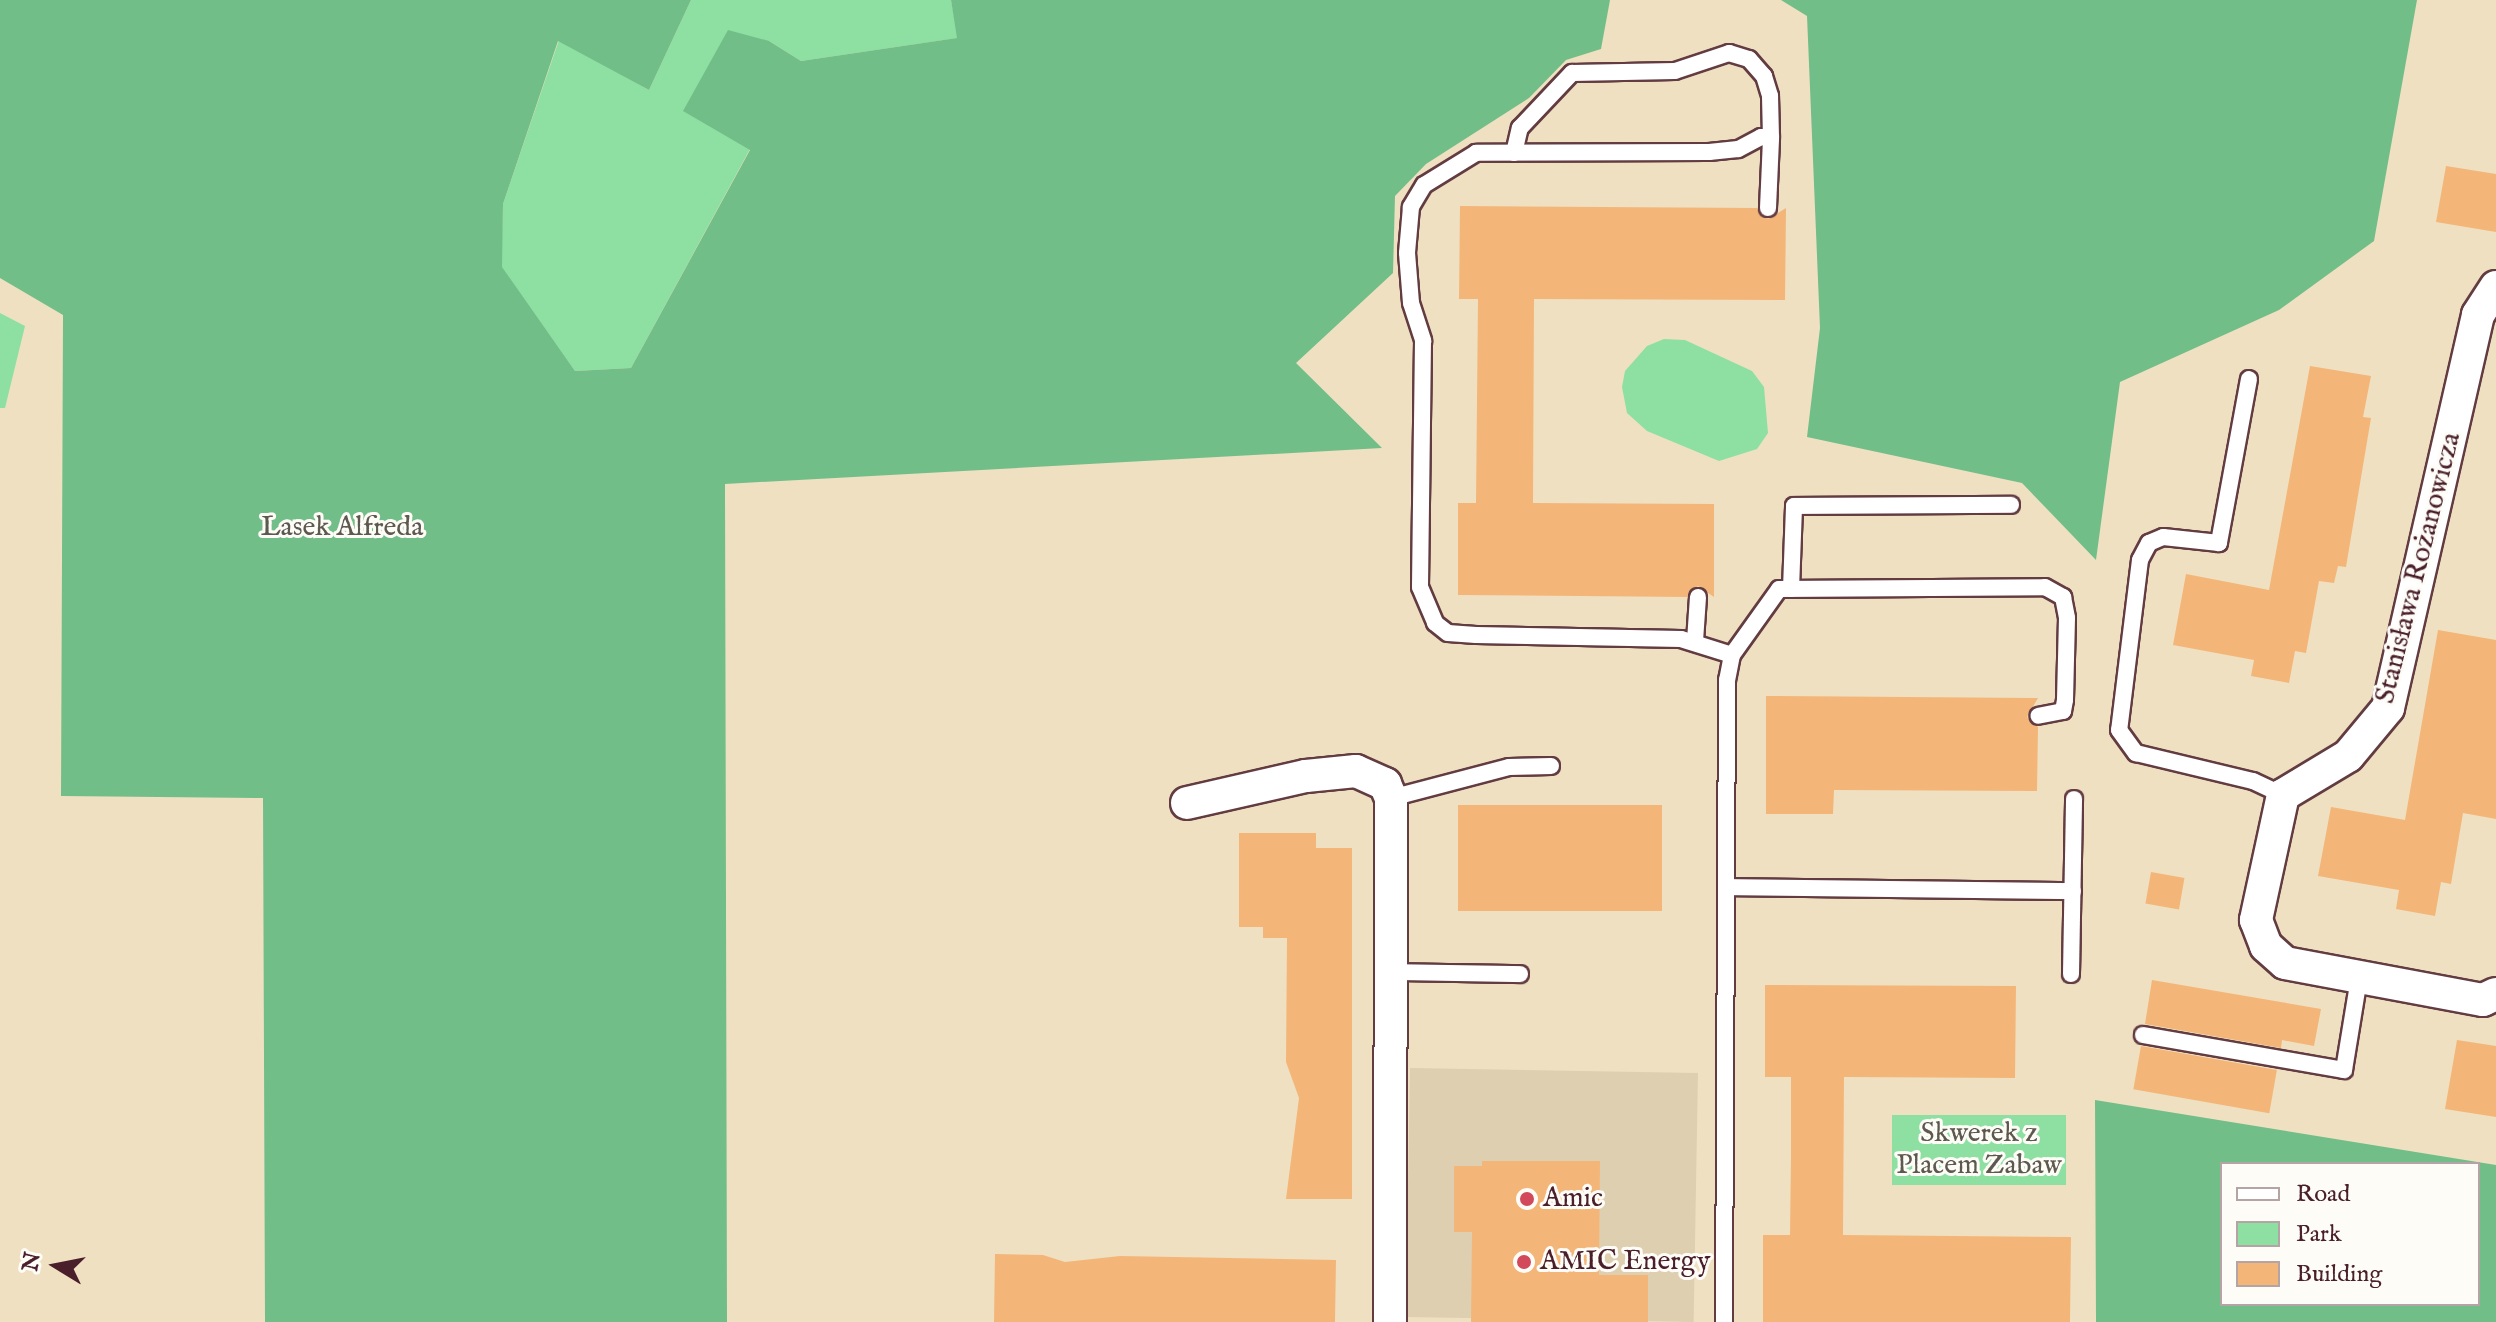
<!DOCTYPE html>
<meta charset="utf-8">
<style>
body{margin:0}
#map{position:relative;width:2496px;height:1322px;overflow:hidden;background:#efe0c1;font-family:"IM FELL English",serif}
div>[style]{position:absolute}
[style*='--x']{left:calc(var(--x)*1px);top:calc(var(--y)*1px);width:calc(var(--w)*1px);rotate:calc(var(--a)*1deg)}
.built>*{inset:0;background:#decfb1;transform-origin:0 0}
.green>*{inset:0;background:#8de0a2;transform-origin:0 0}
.forest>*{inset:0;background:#72be88}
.building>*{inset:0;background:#f3b678;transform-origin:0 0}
.roads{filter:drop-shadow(2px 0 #633c42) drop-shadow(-2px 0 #633c42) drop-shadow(0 2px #633c42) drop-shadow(0 -2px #633c42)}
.service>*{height:16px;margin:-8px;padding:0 8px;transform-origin:8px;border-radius:8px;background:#fff}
.minor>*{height:32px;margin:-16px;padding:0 16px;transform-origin:16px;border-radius:16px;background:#fff}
.dots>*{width:22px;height:22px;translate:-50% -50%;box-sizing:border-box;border:4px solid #fdfcf7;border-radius:50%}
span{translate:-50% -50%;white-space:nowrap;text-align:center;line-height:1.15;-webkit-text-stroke:6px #fdfcf7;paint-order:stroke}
.park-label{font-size:28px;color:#5e594f}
.street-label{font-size:28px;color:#4a1f2b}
.poi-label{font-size:28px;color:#4a1f2b}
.left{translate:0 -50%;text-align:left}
.legend{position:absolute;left:2220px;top:1162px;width:260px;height:144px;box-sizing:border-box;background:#fdfcf7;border:2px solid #b5a4a5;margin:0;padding:10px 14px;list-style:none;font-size:24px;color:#4a1f2b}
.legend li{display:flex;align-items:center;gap:16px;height:40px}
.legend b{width:40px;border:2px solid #b5a4a5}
.north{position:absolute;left:16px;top:1226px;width:80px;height:80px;-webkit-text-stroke:6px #fdfcf7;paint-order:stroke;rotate:280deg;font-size:22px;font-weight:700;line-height:32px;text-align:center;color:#4a1f2b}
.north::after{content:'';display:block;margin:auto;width:28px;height:36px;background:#4a1f2b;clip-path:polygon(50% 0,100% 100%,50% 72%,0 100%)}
</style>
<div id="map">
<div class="built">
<i style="left:1698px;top:1073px;width:249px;height:288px;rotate:91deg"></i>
</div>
<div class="green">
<i style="clip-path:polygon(691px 0,951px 0,958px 38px,801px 61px,769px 41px,750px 149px,631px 368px,575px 371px,501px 267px,503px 204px,559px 40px,649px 90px)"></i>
<i style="clip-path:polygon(0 313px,25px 326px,5px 408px,0 408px)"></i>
<i style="clip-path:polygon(1664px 339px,1685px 340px,1752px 371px,1764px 387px,1768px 433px,1757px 449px,1719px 461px,1647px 431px,1627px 413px,1622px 387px,1625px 371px,1647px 346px)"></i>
<i style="left:1892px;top:1115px;width:174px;height:70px"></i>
</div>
<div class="forest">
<i style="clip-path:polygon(0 0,691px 0,649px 90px,558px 41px,503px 204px,502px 267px,575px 371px,631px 368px,750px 150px,683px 111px,728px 30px,769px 41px,801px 61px,957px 38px,951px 0,1610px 0,1601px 49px,1566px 60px,1529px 98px,1426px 164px,1395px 196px,1393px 273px,1296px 363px,1382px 448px,725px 484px,727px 1322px,265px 1322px,263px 798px,61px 796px,63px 315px,0 278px)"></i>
<i style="clip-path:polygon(1781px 0,2417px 0,2374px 241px,2279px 310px,2120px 382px,2096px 560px,2022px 483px,1807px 437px,1820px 328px,1807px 16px)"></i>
<i style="clip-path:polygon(evenodd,2095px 1100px,2496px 1165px,2496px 1322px,2096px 1322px,2095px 1100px,2222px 1164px,2478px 1164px,2478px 1304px,2222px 1304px,2222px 1164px)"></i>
</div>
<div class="building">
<i style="clip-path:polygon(2446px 166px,2496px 174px,2496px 232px,2436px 222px)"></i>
<i style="clip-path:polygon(1460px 206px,1757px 208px,1768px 219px,1786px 208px,1785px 300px,1534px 299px,1533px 503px,1714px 504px,1714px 597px,1698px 586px,1687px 597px,1458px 595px,1458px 503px,1476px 503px,1478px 299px,1459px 299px)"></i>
<i style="clip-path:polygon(2310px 366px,2371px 376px,2363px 417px,2371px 418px,2346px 567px,2338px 566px,2334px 583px,2319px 581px,2306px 653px,2295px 651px,2289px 683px,2251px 676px,2254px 660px,2173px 645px,2186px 574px,2269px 590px)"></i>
<i style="clip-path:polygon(2438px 630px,2496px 640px,2496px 819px,2463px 813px,2451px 884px,2441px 882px,2435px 916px,2396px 909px,2399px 890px,2318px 876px,2331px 807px,2405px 820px)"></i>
<i style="clip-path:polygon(1766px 696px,2038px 698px,2027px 717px,2038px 727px,2037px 791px,1834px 790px,1833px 814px,1766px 814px)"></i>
<i style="left:1458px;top:805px;width:204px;height:106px"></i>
<i style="clip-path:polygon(1239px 833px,1316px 833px,1316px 848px,1352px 848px,1352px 1199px,1286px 1199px,1299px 1098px,1286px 1062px,1287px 938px,1263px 938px,1263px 927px,1239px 927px)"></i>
<i style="left:2151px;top:872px;width:34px;height:32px;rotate:10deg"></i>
<i style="clip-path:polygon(2152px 980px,2321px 1009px,2314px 1046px,2282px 1040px,2281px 1048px,2145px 1024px)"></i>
<i style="clip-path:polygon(1765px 985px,2016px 986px,2015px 1078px,1844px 1077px,1843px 1235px,2071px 1237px,2070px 1322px,1763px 1322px,1763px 1235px,1790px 1235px,1791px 1156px,1791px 1077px,1765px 1077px)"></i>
<i style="clip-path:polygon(2457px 1040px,2496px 1046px,2496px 1117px,2445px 1109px)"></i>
<i style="left:2141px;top:1046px;width:138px;height:44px;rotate:10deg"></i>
<i style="clip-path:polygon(1482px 1161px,1600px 1161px,1599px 1275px,1648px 1275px,1648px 1322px,1471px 1322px,1472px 1232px,1454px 1232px,1454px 1166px,1482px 1166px)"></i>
<i style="clip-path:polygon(995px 1254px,1043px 1255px,1065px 1262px,1120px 1256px,1336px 1260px,1335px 1322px,994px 1322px)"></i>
</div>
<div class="roads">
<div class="service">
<i style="--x:1514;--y:153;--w:26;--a:-77"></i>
<i style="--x:1520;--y:128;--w:76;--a:-46.6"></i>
<i style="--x:1572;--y:73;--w:103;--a:-1.1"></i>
<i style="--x:1675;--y:71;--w:57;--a:-18.4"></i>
<i style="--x:1729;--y:53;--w:21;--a:17"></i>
<i style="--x:1749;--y:59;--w:23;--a:49"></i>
<i style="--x:1764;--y:76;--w:21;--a:73"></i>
<i style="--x:1770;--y:96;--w:42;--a:88.6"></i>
<i style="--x:1771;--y:138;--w:10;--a:-174"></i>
<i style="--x:1761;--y:137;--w:26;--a:152"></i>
<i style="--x:1738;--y:149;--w:29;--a:174"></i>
<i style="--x:1709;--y:152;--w:233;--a:179.8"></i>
<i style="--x:1476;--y:153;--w:61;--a:148.4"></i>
<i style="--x:1424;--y:185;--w:26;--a:121"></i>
<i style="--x:1411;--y:207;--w:46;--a:95"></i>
<i style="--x:1407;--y:253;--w:50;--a:85.4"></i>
<i style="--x:1411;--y:303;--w:40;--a:72"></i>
<i style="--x:1423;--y:341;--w:246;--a:90.7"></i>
<i style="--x:1420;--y:587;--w:39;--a:67"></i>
<i style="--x:1435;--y:623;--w:16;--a:38"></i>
<i style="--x:1448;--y:633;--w:28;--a:4"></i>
<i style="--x:1476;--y:635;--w:205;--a:1.1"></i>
<i style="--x:1681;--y:639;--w:53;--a:17.4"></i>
<i style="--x:1732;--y:655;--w:25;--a:101"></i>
<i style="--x:1727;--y:680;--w:642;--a:90.27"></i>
<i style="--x:1768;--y:208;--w:70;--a:-87.5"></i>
<i style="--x:2249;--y:379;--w:167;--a:100.4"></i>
<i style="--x:2219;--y:543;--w:56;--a:-173.9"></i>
<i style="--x:2163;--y:537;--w:15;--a:157"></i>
<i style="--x:2149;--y:543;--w:19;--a:118"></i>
<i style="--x:2140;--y:560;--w:171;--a:97"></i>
<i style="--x:2119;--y:730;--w:29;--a:54"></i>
<i style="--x:2136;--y:753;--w:120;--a:13.5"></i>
<i style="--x:2253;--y:781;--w:33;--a:25"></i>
<i style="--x:1791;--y:589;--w:83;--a:-87.9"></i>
<i style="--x:1794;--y:506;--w:217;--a:-0.3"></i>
<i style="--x:1695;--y:641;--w:44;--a:-86.1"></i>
<i style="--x:1732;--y:655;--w:81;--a:-54.5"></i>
<i style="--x:1779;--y:589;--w:266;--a:-0.4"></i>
<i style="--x:2045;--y:587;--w:21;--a:29"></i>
<i style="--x:2063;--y:597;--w:21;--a:79"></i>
<i style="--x:2067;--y:618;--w:82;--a:91.4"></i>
<i style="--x:2065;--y:700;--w:11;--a:100"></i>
<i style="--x:2063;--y:711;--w:25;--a:169"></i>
<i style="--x:1391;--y:798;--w:122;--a:-14.7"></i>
<i style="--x:1509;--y:767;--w:42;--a:-1.4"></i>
<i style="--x:1727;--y:887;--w:346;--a:0.7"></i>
<i style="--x:1392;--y:972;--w:128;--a:0.9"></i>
<i style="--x:2071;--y:974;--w:175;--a:-89"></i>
<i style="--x:2143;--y:1035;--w:204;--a:9.9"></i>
<i style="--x:2344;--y:1070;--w:93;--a:-80.7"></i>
</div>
<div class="minor">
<i style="--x:2496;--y:287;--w:33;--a:123"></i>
<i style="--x:2478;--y:315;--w:403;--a:102.9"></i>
<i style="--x:2388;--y:708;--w:62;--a:129.8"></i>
<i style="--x:2348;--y:756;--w:76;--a:149"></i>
<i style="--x:2283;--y:795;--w:128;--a:102.2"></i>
<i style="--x:2256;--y:920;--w:28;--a:69"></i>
<i style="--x:2266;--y:946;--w:25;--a:42"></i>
<i style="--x:2285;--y:963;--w:201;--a:10.6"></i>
<i style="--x:2483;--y:1000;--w:14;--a:-25"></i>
<i style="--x:1187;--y:803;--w:122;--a:-12.8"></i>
<i style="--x:1306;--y:776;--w:50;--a:-5.7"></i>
<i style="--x:1356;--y:771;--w:32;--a:24"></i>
<i style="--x:1385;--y:784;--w:15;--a:67"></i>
<i style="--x:1391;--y:798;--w:524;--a:90.11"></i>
</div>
</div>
<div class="dots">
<i style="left:1527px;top:1199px;background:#d1495b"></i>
<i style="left:1524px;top:1262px;background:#d1495b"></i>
</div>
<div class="park-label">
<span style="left:342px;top:528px">Lasek Alfreda</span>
<span style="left:1979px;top:1150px">Skwerek z<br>Placem Zabaw</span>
</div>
<div class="street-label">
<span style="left:2419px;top:568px;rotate:-76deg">Stanisława Rożanowicza</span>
</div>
<div class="poi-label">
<span class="left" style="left:1543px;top:1199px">Amic</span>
<span class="left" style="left:1540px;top:1262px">AMIC Energy</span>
</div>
<ul class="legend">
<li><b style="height:10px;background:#fff"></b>Road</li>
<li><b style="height:22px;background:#8de0a2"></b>Park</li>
<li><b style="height:22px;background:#f3b678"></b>Building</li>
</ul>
<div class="north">N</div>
</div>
